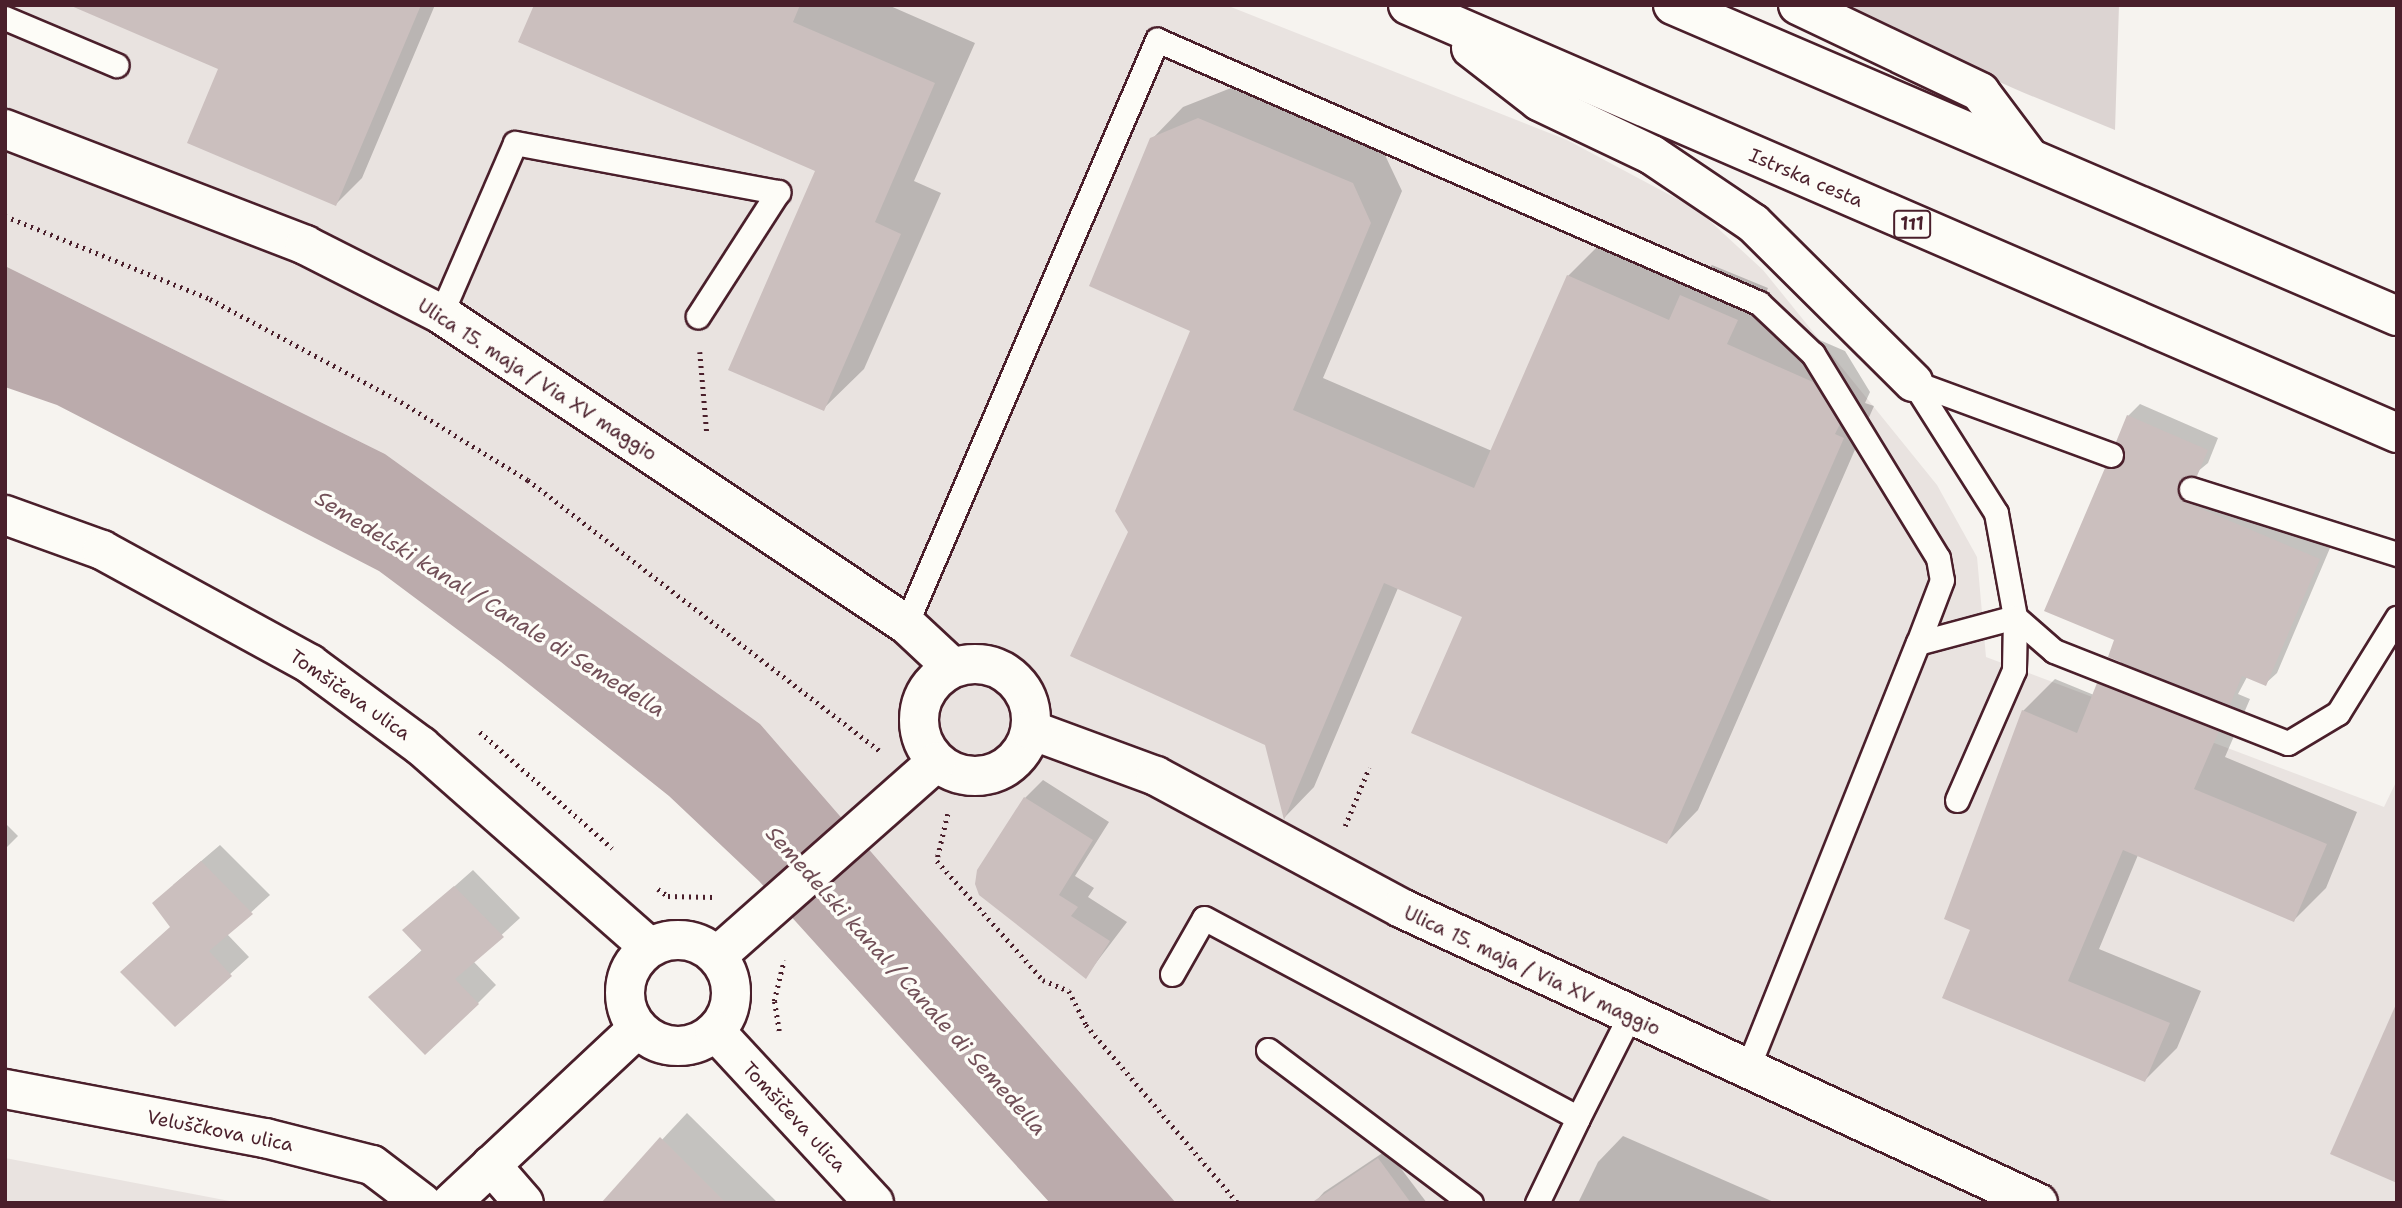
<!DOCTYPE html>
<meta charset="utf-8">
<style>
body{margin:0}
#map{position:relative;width:2402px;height:1208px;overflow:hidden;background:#f6f3ef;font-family:"Shantell Sans",sans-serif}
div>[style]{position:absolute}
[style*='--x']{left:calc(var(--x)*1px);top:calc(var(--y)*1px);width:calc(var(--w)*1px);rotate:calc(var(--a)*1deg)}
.built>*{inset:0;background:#e9e3e0}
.green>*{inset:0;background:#dcd4d2}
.water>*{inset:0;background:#bbabac}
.shadow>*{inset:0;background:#0003}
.building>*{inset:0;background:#cbbfbe}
.path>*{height:4.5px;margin-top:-2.25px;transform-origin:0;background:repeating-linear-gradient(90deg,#4a1f2b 0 2px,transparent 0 7px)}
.roads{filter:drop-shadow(2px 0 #4a1f2b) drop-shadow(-2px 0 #4a1f2b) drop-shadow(0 2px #4a1f2b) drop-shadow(0 -2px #4a1f2b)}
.lane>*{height:23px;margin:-11.5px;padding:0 11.5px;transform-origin:11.5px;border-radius:11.5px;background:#fdfcf7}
.street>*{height:38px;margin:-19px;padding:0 19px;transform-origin:19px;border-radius:19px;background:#fdfcf7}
.street>.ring{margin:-19px;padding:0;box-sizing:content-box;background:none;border:38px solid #fdfcf7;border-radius:50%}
.secondary>*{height:38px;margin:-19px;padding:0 19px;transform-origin:19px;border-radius:19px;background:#fdfcf7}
.secondary>.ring{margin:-19px;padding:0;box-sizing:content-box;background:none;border:38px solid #fdfcf7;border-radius:50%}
.highway>*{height:38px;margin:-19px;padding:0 19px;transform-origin:19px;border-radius:19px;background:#fdfcf7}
span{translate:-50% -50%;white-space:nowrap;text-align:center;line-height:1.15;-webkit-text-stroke:7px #fdfcf7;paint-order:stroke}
.shield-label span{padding:2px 5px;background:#fdfcf7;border:2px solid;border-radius:5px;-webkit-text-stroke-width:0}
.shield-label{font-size:18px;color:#4a1f2b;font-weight:700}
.street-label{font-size:19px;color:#4a1f2b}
.water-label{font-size:21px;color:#725058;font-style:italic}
.frame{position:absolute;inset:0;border:7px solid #4a1f2b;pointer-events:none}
</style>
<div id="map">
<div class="built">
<i style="clip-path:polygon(5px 5px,1226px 5px,1567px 140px,1698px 210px,1763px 270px,1937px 485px,1977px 557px,1986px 657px,2384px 807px,2397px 780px,2397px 1203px,1176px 1203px,760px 724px,385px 454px,5px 266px)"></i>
<i style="clip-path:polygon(5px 1158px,240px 1203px,5px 1203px)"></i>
</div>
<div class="green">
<i style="clip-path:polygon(1825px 5px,2119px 5px,2115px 130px,2022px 92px)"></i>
</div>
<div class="water">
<i style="clip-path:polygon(5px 266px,385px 454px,760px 724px,1176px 1203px,1050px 1203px,759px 881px,669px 796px,501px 662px,379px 571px,57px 405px,5px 387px)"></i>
</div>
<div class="shadow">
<i style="clip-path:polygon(73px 5px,435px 5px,362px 178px,336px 204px,220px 68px)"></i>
<i style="clip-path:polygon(536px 5px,888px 5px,975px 43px,914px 181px,941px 193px,864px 369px,823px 409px,818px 170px)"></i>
<i style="clip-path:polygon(1231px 88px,1384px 153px,1402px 191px,1323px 378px,1492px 451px,1568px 276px,1599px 245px,1692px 285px,1712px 265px,1768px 288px,1757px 313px,1845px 351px,1870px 392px,1865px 403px,1874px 406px,1698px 810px,1667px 842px,1464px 616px,1398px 588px,1314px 787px,1285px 817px,1266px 744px,1130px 532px,1193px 330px,1152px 139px,1183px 107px)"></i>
<i style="clip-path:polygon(2140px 404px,2218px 438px,2208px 463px,2191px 477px,2196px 491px,2330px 548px,2277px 673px,2265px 684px,2247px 677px,2238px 694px,2250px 699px,2225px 757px,2357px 812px,2326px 888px,2294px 920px,2138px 855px,2099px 949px,2201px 991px,2177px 1048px,2145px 1080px,1973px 929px,2023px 711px,2055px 679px,2094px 695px,2122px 661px,2107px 469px,2119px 457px,2128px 416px)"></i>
<i style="clip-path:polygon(1043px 780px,1109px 822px,1075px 876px,1094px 888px,1088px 897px,1127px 922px,1086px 976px,1025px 798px)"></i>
<i style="clip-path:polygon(5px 823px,18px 836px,5px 849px)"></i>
<i style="clip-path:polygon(220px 845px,270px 895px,227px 934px,249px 957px,175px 1024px,173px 885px)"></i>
<i style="clip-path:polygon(473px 870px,520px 918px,473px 961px,496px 985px,478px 1003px,370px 997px,423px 949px,405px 930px)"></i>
<i style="clip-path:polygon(687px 1113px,778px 1203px,603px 1203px)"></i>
<i style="clip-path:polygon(1623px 1136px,1776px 1203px,1578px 1203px,1598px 1162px)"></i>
<i style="clip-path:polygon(1387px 1150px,1427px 1203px,1316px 1201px,1324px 1192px)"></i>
</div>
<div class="building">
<i style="clip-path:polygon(69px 5px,421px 5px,336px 206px,187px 143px,218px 69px)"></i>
<i style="clip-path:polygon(534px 5px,800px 5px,793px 22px,935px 83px,875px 222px,901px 234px,824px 411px,728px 370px,815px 171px,518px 42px)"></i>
<i style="clip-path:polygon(1198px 118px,1353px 183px,1371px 223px,1293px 410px,1474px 488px,1567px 275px,1669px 320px,1680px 295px,1738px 320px,1727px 344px,1813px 382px,1840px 424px,1835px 434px,1844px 438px,1667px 844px,1411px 733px,1462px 617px,1384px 583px,1284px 820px,1265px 745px,1070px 656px,1128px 532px,1115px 511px,1190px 331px,1089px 286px,1150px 138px)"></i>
<i style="clip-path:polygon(2127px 415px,2208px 450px,2197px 476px,2178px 484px,2185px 502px,2320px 559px,2266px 686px,2242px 676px,2230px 705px,2108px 657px,2114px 640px,2044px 611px,2105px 468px,2124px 460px,2116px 442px)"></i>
<i style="clip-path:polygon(2097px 683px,2219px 731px,2194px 789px,2327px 844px,2294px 922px,2123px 850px,2068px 981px,2170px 1023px,2145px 1082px,1942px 998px,1970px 930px,1944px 919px,2022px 710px,2077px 733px)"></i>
<i style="clip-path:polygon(1024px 797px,1093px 840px,1059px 895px,1078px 907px,1071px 916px,1110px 941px,1086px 979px,979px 895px,975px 884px,977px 870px)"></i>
<i style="clip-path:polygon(201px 861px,253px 914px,209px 951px,232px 976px,175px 1027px,120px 972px,170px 927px,152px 903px)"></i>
<i style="clip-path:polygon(454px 886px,504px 937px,455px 979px,479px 1004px,425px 1055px,368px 997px,422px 951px,402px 930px)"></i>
<i style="clip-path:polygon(2397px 1002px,2397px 1183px,2330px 1154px)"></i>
<i style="clip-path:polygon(660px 1137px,726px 1203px,601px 1203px)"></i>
<i style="clip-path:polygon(1378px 1158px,1411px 1203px,1311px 1203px)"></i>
</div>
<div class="path">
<i style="--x:5;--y:216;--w:221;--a:22"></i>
<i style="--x:210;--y:299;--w:217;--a:28.3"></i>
<i style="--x:401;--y:402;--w:149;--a:31.6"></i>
<i style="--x:528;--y:480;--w:444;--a:37.6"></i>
<i style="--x:700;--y:352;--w:82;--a:85.1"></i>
<i style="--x:480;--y:732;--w:176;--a:41.3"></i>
<i style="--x:948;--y:814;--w:48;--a:103.2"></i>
<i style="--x:937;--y:861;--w:159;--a:48.3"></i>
<i style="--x:1043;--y:980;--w:28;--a:23"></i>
<i style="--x:1069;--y:991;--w:38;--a:63"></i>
<i style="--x:1086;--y:1025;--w:234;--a:49.5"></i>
<i style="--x:1345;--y:826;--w:63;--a:-67.5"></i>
<i style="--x:658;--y:889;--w:12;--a:35"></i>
<i style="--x:668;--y:896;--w:45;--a:1.3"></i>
<i style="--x:779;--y:1031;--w:30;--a:-99"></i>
<i style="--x:774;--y:1001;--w:42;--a:-76.3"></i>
</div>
<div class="roads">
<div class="lane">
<i style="--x:5;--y:18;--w:121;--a:22.9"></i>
<i style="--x:441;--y:314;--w:186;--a:-66.6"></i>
<i style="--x:515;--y:143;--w:268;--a:10.6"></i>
<i style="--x:778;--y:192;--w:148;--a:122.8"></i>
<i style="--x:1913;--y:382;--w:155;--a:57.6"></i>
<i style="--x:1996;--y:513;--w:106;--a:79.6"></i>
<i style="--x:2015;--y:617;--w:52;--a:41.1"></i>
<i style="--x:2054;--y:651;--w:251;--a:21.5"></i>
<i style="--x:2288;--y:743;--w:58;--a:-31"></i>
<i style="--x:2338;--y:713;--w:112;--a:-58.2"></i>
<i style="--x:1913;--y:382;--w:211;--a:20.2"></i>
<i style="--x:2191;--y:489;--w:216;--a:17.5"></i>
<i style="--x:906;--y:624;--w:636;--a:-66.74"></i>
<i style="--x:1157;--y:40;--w:657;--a:23.6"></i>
<i style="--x:1759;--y:303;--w:74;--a:43.4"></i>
<i style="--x:1813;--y:354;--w:239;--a:58.5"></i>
<i style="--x:1938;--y:558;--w:22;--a:80"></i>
<i style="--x:1942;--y:580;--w:67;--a:110.9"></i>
<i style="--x:1172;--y:974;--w:64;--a:-60.3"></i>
<i style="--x:1204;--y:918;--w:424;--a:28.1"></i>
<i style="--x:1578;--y:1118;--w:113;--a:-63.2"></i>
<i style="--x:1268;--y:1050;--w:254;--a:37"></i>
<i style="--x:1746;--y:1072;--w:462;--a:-68.2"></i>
<i style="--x:1918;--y:643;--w:100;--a:-15"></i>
<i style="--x:2015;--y:617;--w:53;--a:91.1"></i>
<i style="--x:2014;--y:670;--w:142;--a:113.7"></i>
<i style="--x:1537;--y:1203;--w:94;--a:-64.2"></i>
</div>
<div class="street">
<i style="--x:5;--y:129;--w:322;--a:21.1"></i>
<i style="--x:305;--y:245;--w:153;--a:26.9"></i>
<i style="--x:441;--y:314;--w:559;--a:33.69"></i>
<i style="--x:906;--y:624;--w:64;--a:43.1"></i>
<i class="ring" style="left:919px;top:664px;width:74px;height:74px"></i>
<i style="--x:1031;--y:730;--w:133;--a:20.2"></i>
<i style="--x:1156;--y:776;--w:278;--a:28.3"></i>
<i style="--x:1401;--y:908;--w:702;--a:24.85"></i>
<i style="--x:717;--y:956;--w:293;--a:-41.5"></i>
<i style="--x:5;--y:1089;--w:265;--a:10.7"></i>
<i style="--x:265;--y:1138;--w:110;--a:14.2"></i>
<i style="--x:372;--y:1165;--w:63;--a:37.2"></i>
<i style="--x:491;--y:1165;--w:50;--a:49"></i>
<i style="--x:451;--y:1203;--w:256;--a:-43.1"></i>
</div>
<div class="secondary">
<i style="--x:5;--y:515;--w:103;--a:19.8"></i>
<i style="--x:102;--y:550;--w:237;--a:28.7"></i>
<i style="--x:310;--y:664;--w:138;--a:36.5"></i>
<i style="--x:421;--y:746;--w:304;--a:41.4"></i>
<i class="ring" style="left:625px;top:940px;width:68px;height:68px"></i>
<i style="--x:715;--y:1031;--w:234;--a:47.2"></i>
</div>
<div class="highway">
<i style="--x:1408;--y:5;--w:1078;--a:23.4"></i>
<i style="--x:1673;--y:5;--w:788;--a:23.25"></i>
<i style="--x:1798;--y:5;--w:202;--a:25.5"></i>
<i style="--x:1980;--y:92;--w:80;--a:53.1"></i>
<i style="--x:1471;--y:48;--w:86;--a:37.9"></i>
<i style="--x:1539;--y:101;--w:125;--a:25.5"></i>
<i style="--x:1652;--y:155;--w:122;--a:34"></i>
<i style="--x:1753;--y:223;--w:226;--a:44.8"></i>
</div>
</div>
<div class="shield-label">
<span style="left:1912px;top:224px">111</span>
</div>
<div class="street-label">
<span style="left:1806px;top:178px;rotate:23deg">Istrska cesta</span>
<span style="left:537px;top:380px;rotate:33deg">Ulica 15. maja / Via XV maggio</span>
<span style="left:350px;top:695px;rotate:35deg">Tomšičeva ulica</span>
<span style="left:1532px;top:971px;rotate:25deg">Ulica 15. maja / Via XV maggio</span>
<span style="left:794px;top:1117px;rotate:47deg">Tomšičeva ulica</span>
<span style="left:220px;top:1131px;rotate:11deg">Veluščkova ulica</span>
</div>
<div class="water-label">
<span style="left:490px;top:604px;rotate:32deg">Semedelski kanal / Canale di Semedella</span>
<span style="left:906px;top:981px;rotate:48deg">Semedelski kanal / Canale di Semedella</span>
</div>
<div class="frame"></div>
</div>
